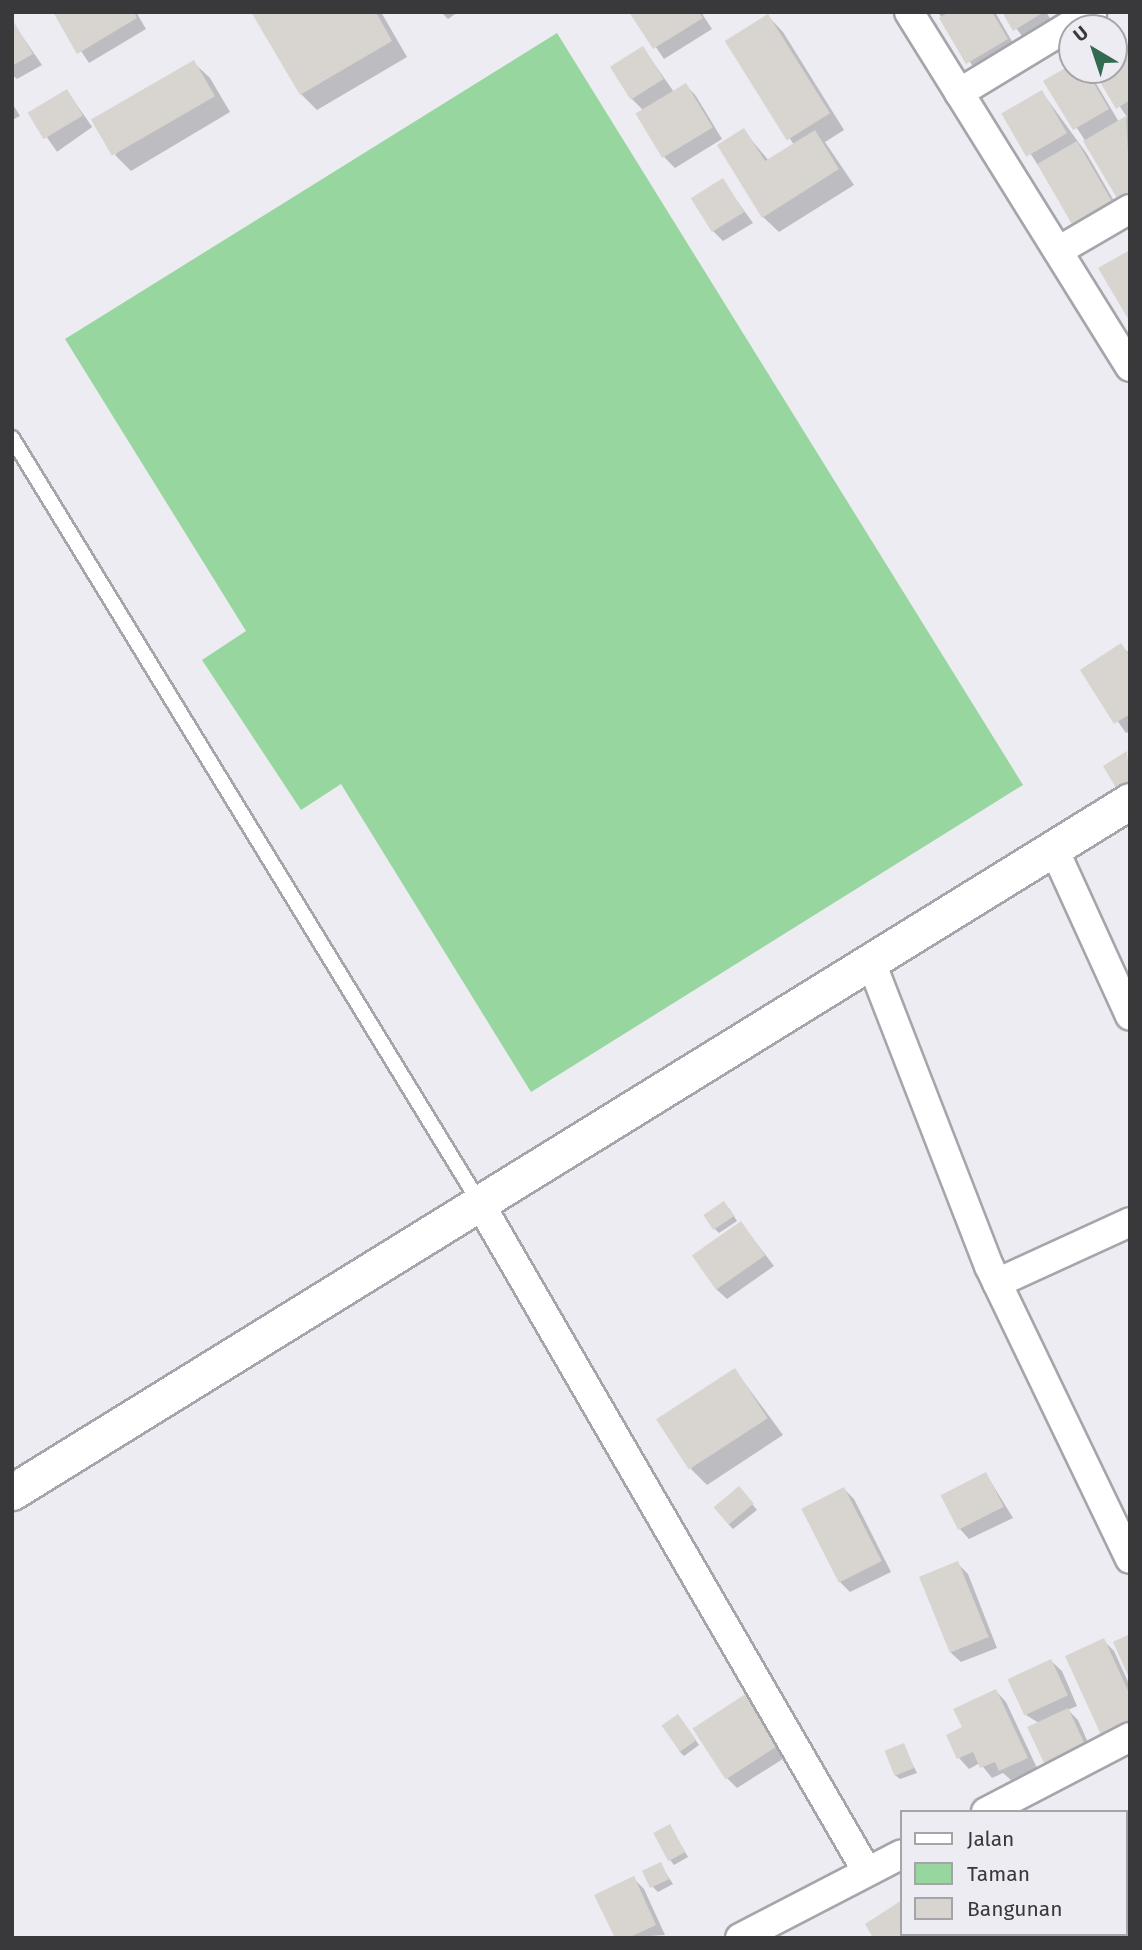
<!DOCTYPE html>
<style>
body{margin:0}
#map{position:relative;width:1142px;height:1950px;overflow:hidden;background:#ececf2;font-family:"Fira Sans",sans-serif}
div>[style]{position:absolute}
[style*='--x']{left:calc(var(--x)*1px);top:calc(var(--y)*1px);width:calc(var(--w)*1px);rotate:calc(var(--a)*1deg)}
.green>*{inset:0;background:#98d69f}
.shadow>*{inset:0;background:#0003;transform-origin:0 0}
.building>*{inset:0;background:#d8d4cf;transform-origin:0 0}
.roads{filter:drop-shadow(2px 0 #a6a5ab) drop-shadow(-2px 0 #a6a5ab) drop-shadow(0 2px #a6a5ab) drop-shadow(0 -2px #a6a5ab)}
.service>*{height:14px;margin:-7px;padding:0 7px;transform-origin:7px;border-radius:7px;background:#fff}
.minor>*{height:28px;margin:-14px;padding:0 14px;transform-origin:14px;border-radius:14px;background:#fff}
.tertiary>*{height:35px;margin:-17.5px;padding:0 17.5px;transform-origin:17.5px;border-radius:17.5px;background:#fff}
span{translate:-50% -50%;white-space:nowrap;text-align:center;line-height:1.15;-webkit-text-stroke:7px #ececf2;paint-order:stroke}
.frame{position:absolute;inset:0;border:14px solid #39383b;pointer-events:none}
.legend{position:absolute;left:900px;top:1810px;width:228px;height:126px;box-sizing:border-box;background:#ececf2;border:2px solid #a4a4a9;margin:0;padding:9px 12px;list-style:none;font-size:21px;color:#39383b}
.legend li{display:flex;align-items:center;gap:14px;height:35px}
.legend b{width:35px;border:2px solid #a4a4a9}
.north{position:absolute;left:1058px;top:14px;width:70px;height:70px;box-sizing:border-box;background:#ececf2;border:2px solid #a4a4a9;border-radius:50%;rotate:321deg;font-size:19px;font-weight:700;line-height:28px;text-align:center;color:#39383b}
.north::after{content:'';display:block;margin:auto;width:24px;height:32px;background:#336a52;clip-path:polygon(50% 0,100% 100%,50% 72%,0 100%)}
</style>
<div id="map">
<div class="green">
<i style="clip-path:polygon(557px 33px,1023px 785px,531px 1092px,341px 784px,301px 810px,202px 660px,246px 631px,65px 339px)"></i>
</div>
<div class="shadow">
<i style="clip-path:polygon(55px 12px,136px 12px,146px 29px,89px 63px)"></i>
<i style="clip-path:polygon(253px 12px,381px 12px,407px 57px,317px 110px,301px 94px)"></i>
<i style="clip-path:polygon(441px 12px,458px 12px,448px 19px)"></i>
<i style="clip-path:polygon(632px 12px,701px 12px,712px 29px,664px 59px)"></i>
<i style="clip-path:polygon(938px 12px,995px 12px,1017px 50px,977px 73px)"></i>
<i style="clip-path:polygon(1004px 12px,1046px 12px,1053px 23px,1025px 40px)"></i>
<i style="clip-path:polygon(768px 16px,783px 32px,844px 130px,825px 142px,854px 185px,779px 232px,763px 217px,744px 131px,769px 161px,794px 145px,727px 41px)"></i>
<i style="clip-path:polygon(13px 23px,42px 65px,17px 79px,12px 75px)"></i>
<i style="clip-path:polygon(1117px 36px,1130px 50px,1130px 209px,1046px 81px,1072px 66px,1072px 70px,1088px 70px,1119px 122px,1127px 117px,1095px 70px,1114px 70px)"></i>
<i style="clip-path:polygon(643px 48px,674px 92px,686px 85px,696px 96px,722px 139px,675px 168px,665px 158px,644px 111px,632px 99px)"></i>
<i style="clip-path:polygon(194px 63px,210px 78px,230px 112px,131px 171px,115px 155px)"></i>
<i style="left:67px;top:91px;width:44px;height:43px;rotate:55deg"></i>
<i style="clip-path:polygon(1042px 92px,1087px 154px,1121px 213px,1084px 234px,1004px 114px)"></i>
<i style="clip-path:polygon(12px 103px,20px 116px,12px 120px)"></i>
<i style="clip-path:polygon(722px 180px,753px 223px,723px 241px,713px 231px)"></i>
<i style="clip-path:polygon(1121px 646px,1130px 654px,1130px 731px,1126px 733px,1082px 670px)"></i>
<i style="clip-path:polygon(1126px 753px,1130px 791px,1124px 794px)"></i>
<i style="clip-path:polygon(729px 1208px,737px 1221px,719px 1233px,714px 1228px)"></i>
<i style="clip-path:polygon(741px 1223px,774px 1266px,727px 1299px,716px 1289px)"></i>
<i style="clip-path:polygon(735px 1370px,783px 1435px,707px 1485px,691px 1469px)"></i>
<i style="clip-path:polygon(986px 1474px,1013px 1518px,969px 1539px,959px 1528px)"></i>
<i style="clip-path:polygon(844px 1489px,854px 1499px,891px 1572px,850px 1592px,840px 1582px)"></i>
<i style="clip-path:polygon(744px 1494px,757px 1510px,733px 1529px,728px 1524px)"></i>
<i style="clip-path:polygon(957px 1563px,968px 1574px,997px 1648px,961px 1662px,950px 1652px)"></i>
<i style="clip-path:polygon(1103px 1640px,1114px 1651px,1130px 1686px,1130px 1739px)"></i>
<i style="clip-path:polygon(1051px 1661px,1062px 1671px,1077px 1706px,1068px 1710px,1078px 1720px,1095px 1758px,1026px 1715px)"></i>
<i style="clip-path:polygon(996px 1691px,1006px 1702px,1037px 1768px,1011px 1780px,1003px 1773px,992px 1778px,980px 1763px,969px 1769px,959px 1758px,964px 1728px)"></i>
<i style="clip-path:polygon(747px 1695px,789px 1755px,737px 1788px,727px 1778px)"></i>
<i style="clip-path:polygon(678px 1716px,699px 1745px,684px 1756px,679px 1751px)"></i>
<i style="clip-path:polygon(903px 1745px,917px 1773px,900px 1779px,895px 1775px)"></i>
<i style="clip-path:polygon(670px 1826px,688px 1857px,674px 1865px,670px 1860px)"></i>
<i style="clip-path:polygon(660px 1864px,673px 1884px,658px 1892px,653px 1887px)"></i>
<i style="clip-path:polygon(633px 1878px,644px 1889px,665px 1935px,616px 1938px)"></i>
<i style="clip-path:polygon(1126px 1899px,1130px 1905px,1126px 1923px)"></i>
<i style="clip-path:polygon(902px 1902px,902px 1934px,936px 1938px,875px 1938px,867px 1924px)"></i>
<i style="clip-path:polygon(1090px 1934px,1105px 1934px,1099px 1938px)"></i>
</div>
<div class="building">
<i style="clip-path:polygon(53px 12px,134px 12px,137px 18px,77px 54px)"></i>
<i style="clip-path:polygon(251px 12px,376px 12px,392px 41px,300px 95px)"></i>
<i style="clip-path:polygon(629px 12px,699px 12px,703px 18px,653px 49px)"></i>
<i style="clip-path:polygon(949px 12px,992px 12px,1008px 39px,966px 64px,939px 18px)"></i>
<i style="clip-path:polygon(1002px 12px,1044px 12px,1013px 31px)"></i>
<i style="left:768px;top:14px;width:117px;height:51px;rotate:58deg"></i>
<i style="clip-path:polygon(12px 19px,33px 54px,12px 66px)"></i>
<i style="clip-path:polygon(1118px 34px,1130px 54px,1130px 100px,1116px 109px,1093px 70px,1114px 70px)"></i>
<i style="left:643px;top:46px;width:39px;height:39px;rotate:58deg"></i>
<i style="left:194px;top:60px;width:42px;height:119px;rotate:60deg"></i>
<i style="clip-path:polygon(1072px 64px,1072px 70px,1086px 70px,1109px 109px,1073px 130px,1043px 81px)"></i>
<i style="left:686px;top:83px;width:52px;height:59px;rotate:59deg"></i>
<i style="left:67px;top:89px;width:31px;height:46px;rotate:59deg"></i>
<i style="left:1042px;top:90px;width:50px;height:47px;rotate:60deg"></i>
<i style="clip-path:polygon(1126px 116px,1130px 193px,1118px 200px,1083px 141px)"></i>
<i style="clip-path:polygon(744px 128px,765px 161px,815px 130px,839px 169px,762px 218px,717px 145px)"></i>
<i style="left:1077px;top:141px;width:70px;height:46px;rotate:60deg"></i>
<i style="left:723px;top:178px;width:40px;height:38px;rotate:58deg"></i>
<i style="clip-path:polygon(1130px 250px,1130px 322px,1098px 268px)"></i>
<i style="clip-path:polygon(1121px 643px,1130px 657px,1130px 714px,1114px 724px,1080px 670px)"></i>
<i style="clip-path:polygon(1127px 751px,1130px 783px,1118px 791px,1103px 766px)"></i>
<i style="left:724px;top:1201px;width:18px;height:25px;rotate:56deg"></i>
<i style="left:741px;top:1221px;width:42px;height:60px;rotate:55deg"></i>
<i style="left:735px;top:1368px;width:60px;height:94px;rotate:57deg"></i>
<i style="left:986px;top:1472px;width:39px;height:51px;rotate:63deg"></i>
<i style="left:739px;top:1486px;width:23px;height:33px;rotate:50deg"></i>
<i style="left:844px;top:1487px;width:83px;height:48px;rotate:63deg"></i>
<i style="left:958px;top:1561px;width:82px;height:42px;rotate:68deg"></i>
<i style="clip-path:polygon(1130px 1634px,1130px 1680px,1113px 1642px)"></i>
<i style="clip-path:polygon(1104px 1638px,1130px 1695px,1130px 1725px,1102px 1737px,1065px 1656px)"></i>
<i style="left:1051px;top:1659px;width:40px;height:48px;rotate:65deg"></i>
<i style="clip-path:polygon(996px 1689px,1028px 1758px,999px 1771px,995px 1762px,980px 1768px,973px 1752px,957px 1759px,946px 1735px,962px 1727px,953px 1709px)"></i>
<i style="left:747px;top:1693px;width:61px;height:65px;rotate:57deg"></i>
<i style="left:1068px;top:1708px;width:43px;height:45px;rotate:65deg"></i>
<i style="left:678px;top:1714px;width:32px;height:20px;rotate:55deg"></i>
<i style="left:904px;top:1743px;width:27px;height:21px;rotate:68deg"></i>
<i style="left:670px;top:1824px;width:32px;height:19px;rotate:62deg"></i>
<i style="left:661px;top:1862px;width:19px;height:21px;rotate:65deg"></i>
<i style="clip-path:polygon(634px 1876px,656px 1925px,628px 1938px,615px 1938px,594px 1895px)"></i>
<i style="clip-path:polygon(902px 1900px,902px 1934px,929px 1934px,873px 1938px,865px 1924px)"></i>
</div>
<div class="roads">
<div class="service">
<i style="--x:12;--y:438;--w:895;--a:58.56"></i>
</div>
<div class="minor">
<i style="--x:909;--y:12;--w:418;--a:58.1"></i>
<i style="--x:959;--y:93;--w:156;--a:-31.3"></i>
<i style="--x:1058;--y:251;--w:83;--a:-30.3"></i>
<i style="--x:1054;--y:849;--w:183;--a:65.5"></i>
<i style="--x:871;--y:962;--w:326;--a:68.8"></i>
<i style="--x:989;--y:1266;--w:325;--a:64.3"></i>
<i style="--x:479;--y:1202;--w:772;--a:59.91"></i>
<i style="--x:997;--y:1283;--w:146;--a:-24.6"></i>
<i style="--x:986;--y:1812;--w:162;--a:-27.5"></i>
<i style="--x:968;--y:1934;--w:4;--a:63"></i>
<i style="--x:740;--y:1938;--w:182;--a:-27.4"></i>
</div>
<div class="tertiary">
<i style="--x:12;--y:1492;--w:1314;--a:-31.72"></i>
</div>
</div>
<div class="frame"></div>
<ul class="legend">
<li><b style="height:9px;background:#fff"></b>Jalan</li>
<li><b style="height:19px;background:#98d69f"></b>Taman</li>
<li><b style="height:19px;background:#d8d4cf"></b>Bangunan</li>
</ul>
<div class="north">U</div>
</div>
